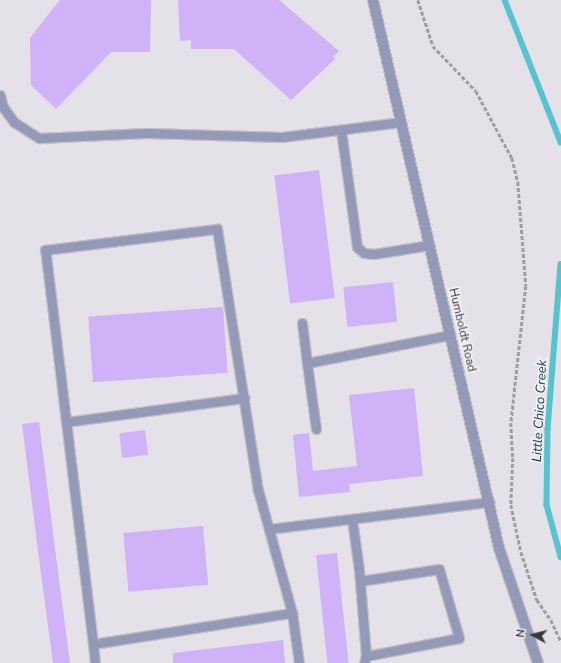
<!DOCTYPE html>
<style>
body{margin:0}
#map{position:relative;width:561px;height:663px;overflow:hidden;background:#e4e1e8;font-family:"Nunito Sans",sans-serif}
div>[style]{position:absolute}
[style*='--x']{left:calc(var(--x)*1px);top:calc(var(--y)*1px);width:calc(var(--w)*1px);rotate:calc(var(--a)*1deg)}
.stream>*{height:5.5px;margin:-2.75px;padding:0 2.75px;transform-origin:2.75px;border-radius:2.75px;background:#57c3cf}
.building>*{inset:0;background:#cfb2f7;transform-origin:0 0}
.path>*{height:2.5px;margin-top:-1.25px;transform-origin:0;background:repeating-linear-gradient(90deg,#9f9da2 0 4px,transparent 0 6px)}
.roads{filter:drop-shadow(1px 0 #c2bfc5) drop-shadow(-1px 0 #c2bfc5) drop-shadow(0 1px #c2bfc5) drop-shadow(0 -1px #c2bfc5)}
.lane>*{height:9px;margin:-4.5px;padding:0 4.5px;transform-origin:4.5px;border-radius:4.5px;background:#9499b8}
.street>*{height:10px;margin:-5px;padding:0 5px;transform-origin:5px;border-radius:5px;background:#9499b8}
span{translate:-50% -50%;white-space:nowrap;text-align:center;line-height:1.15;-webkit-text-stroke:4px #f1eef5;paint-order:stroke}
.street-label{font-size:12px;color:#39383a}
.water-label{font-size:13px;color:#104247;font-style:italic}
.north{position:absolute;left:513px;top:615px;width:40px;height:40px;-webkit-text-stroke:3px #f1eef5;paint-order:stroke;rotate:277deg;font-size:11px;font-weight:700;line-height:16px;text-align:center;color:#39383a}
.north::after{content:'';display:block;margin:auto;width:14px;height:18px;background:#39383a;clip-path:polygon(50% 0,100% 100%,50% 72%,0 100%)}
</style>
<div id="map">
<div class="stream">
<i style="--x:505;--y:0;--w:153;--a:68.5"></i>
<i style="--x:561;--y:264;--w:166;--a:94.5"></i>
<i style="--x:548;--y:429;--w:76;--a:90.8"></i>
<i style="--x:547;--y:505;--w:54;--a:74.9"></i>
</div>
<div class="building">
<i style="clip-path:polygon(60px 0,151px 0,150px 52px,111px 52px,56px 109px,31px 85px,30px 38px)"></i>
<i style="clip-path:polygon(178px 0,279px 0,339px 51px,333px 57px,335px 59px,291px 100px,234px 49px,191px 49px,191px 40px,180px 41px)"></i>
<i style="left:319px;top:170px;width:129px;height:45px;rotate:83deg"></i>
<i style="left:393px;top:282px;width:40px;height:50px;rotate:84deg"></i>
<i style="left:223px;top:307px;width:66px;height:135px;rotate:86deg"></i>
<i style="clip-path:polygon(414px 388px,423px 476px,349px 484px,350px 492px,299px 497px,293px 435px,309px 433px,313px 471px,357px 466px,349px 395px)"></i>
<i style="clip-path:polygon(39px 422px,56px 556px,70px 663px,53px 663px,39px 559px,22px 424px)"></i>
<i style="left:145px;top:430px;width:25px;height:26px;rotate:83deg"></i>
<i style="left:203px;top:526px;width:59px;height:80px;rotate:85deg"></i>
<i style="left:337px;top:553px;width:111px;height:21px;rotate:84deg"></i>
<i style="clip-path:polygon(283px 640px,285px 663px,173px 663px,173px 653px)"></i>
</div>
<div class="path">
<i style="--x:418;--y:0;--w:48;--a:71.9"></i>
<i style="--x:433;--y:46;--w:62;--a:46.3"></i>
<i style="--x:476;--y:91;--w:76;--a:61.8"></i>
<i style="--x:512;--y:158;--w:25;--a:76"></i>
<i style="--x:518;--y:182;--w:104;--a:85.6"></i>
<i style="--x:526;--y:286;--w:138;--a:96.2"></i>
<i style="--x:511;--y:423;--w:35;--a:87"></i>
<i style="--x:513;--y:458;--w:47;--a:92.4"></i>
<i style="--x:511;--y:505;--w:48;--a:78"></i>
<i style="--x:521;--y:552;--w:51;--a:71.6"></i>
<i style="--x:537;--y:600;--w:24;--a:55"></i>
<i style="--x:551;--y:620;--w:23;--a:65"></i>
</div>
<div class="roads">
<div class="lane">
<i style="--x:0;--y:95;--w:12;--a:76"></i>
<i style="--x:3;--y:107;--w:19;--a:54"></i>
<i style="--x:14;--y:122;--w:30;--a:33"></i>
<i style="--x:39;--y:138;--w:107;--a:-2.7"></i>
<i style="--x:146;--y:133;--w:136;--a:1.7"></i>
<i style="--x:282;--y:137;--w:120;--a:-7.2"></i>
<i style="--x:341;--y:130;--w:118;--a:82.2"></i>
<i style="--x:357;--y:247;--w:9;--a:41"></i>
<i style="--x:364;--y:253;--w:10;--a:6"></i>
<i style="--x:374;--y:254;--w:56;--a:-9.3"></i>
<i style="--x:302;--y:323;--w:40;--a:82.9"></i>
<i style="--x:66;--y:422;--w:180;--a:-7.7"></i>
<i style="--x:316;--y:429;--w:67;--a:-97.8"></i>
<i style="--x:307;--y:363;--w:146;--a:-11.1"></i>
<i style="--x:352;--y:519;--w:51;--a:82.2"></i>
<i style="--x:359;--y:570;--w:86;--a:85.3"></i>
<i style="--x:269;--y:529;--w:222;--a:-7"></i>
<i style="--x:360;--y:581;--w:80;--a:-8.6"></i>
<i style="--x:439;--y:569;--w:72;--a:73.8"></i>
<i style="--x:459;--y:638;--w:95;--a:169"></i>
<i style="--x:366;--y:656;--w:7;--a:106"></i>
<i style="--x:93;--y:644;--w:397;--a:-96.9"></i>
<i style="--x:45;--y:250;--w:173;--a:-7"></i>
<i style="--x:217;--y:229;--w:264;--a:81.1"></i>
<i style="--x:258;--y:490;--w:128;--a:74.5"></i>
<i style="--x:95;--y:663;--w:19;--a:-96"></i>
<i style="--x:93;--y:644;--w:201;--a:-8.9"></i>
<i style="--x:292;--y:613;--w:50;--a:82"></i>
</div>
<div class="street">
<i style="--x:373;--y:0;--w:562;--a:77.05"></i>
<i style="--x:499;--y:548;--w:121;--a:71.3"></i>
</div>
</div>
<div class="street-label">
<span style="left:462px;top:330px;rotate:77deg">Humboldt Road</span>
</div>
<div class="water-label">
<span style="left:540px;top:411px;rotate:-87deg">Little Chico Creek</span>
</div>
<div class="north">N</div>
</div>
